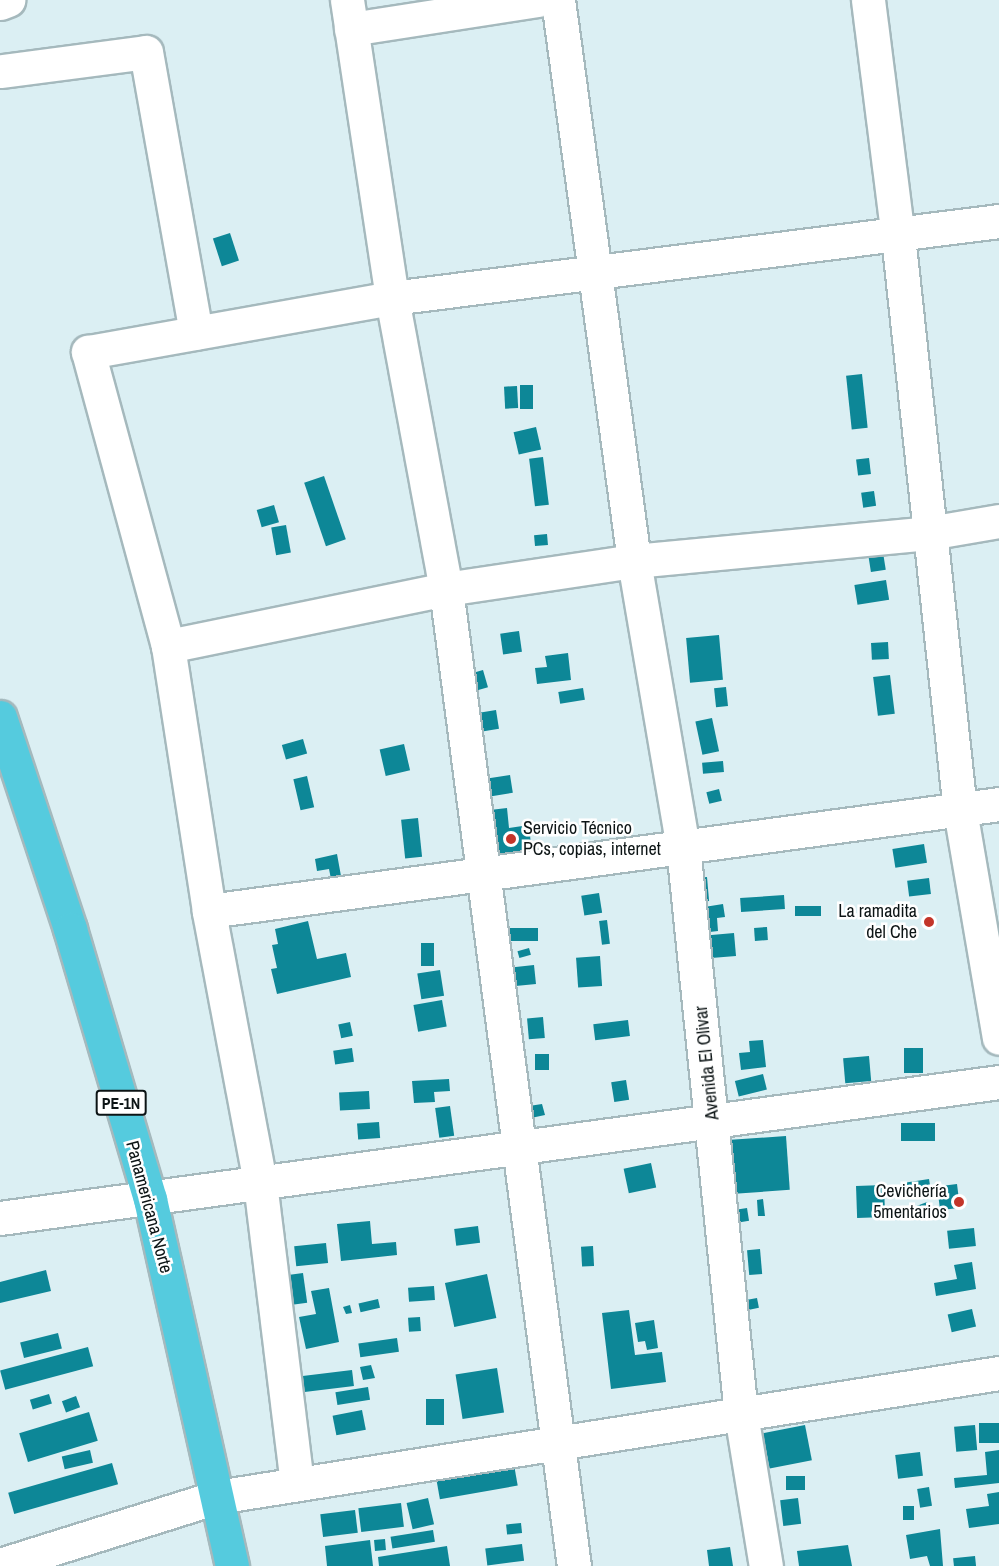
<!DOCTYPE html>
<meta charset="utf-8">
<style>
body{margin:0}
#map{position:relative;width:999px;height:1566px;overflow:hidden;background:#dbeff3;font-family:"Archivo Narrow",sans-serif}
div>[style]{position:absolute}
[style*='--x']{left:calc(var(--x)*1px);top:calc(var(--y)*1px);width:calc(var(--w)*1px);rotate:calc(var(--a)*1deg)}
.building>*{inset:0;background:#0d8797;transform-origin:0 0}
.roads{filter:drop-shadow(2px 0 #a5b9bd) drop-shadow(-2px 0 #a5b9bd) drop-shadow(0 2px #a5b9bd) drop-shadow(0 -2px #a5b9bd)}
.minor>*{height:33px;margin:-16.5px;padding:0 16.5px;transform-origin:16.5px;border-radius:16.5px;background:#fff}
.highway>*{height:33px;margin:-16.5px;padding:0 16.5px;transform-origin:16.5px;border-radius:16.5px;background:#55cbde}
.dots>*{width:16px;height:16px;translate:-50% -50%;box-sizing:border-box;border:3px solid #fff;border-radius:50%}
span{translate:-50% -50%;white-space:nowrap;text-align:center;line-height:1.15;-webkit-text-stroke:5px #fff;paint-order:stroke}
.shield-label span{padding:2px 4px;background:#fff;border:2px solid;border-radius:4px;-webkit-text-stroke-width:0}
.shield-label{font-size:16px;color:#0c1415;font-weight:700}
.poi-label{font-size:18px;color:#0c1415}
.left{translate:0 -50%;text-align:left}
.right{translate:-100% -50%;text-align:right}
.street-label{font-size:18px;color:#0c1415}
</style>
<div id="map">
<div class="building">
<i style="left:230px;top:233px;width:29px;height:18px;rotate:72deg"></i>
<i style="left:862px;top:374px;width:54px;height:16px;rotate:84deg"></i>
<i style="left:520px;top:385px;width:13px;height:24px"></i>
<i style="left:517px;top:386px;width:22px;height:13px;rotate:87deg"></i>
<i style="left:536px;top:427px;width:23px;height:23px;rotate:77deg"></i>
<i style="left:543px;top:457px;width:48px;height:14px;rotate:83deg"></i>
<i style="left:869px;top:458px;width:16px;height:13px;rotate:83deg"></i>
<i style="left:324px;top:476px;width:67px;height:21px;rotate:71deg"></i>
<i style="left:874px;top:491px;width:15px;height:13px;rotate:82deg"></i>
<i style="left:274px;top:505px;width:18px;height:18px;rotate:74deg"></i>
<i style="left:286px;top:525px;width:28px;height:15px;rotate:80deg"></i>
<i style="left:547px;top:534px;width:11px;height:13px;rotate:85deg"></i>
<i style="left:882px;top:546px;width:24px;height:15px;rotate:81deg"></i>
<i style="left:886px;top:580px;width:20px;height:32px;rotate:81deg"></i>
<i style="left:519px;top:631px;width:21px;height:19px;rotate:82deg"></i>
<i style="left:719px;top:635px;width:45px;height:33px;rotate:85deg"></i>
<i style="left:888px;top:642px;width:17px;height:17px;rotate:87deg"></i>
<i style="clip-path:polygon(568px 653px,571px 680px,537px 684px,535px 668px,547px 667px,545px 656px)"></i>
<i style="left:483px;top:670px;width:18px;height:19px;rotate:74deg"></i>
<i style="left:890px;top:675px;width:39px;height:17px;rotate:83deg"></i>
<i style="left:726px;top:687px;width:19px;height:12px;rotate:84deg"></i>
<i style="left:583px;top:688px;width:12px;height:25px;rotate:81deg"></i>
<i style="left:496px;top:710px;width:19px;height:20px;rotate:81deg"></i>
<i style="left:712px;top:718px;width:34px;height:17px;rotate:78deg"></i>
<i style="left:303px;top:739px;width:15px;height:22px;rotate:74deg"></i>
<i style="left:404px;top:744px;width:27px;height:25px;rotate:77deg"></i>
<i style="left:723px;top:761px;width:11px;height:21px;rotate:85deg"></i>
<i style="left:510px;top:775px;width:18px;height:23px;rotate:81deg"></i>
<i style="left:307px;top:776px;width:32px;height:14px;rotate:77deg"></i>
<i style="left:719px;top:789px;width:12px;height:13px;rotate:76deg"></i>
<i style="clip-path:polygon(507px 808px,509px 828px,529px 825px,532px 855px,495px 859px,490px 810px)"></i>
<i style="left:418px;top:818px;width:39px;height:17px;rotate:84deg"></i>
<i style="left:924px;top:844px;width:19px;height:32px;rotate:81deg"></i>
<i style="clip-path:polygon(337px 854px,341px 876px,331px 879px,329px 869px,317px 871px,315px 859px)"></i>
<i style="left:707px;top:877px;width:24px;height:13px;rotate:85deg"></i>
<i style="left:929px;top:878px;width:16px;height:22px;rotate:83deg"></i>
<i style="left:599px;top:893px;width:20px;height:18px;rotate:81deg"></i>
<i style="left:784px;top:895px;width:14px;height:44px;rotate:86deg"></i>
<i style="clip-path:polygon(723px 904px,725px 917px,717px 918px,718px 931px,701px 933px,698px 908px)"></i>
<i style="left:821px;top:906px;width:10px;height:26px;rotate:90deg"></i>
<i style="left:607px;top:920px;width:24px;height:8px;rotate:83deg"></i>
<i style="clip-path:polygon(308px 921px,317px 959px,346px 953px,351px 977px,277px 994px,271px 969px,277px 968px,272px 945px,278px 944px,275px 929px)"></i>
<i style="left:767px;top:927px;width:13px;height:13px;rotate:86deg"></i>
<i style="left:538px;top:928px;width:13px;height:28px;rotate:90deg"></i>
<i style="left:734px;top:933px;width:23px;height:31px;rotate:85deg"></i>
<i style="left:421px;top:943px;width:13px;height:23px"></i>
<i style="left:529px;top:948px;width:7px;height:12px;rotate:74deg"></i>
<i style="left:600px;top:956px;width:30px;height:24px;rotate:86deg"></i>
<i style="left:534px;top:965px;width:19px;height:23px;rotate:84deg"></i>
<i style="left:440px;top:970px;width:26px;height:23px;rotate:81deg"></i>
<i style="left:442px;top:1000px;width:27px;height:29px;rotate:80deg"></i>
<i style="left:543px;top:1017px;width:21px;height:16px;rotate:85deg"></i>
<i style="left:628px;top:1020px;width:16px;height:35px;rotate:83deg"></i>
<i style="left:350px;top:1022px;width:14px;height:12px;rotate:78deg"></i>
<i style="clip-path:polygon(763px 1040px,766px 1067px,741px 1070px,739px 1053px,750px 1052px,749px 1041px)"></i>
<i style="left:352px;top:1048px;width:14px;height:19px;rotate:82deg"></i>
<i style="left:904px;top:1048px;width:19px;height:25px"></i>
<i style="left:535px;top:1054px;width:14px;height:16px"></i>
<i style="left:869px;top:1056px;width:25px;height:26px;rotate:85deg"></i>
<i style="left:763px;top:1074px;width:16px;height:29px;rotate:76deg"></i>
<i style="clip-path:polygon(449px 1079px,450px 1091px,434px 1092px,435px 1102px,414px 1103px,412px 1081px)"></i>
<i style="left:626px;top:1080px;width:20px;height:15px;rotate:81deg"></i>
<i style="left:369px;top:1091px;width:18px;height:30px;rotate:87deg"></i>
<i style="clip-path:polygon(542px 1104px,545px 1115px,531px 1118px,529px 1106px)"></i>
<i style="left:450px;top:1106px;width:30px;height:15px;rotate:82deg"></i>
<i style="left:379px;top:1122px;width:16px;height:22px;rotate:86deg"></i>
<i style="left:901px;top:1123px;width:34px;height:18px"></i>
<i style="left:786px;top:1136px;width:54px;height:55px;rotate:86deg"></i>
<i style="left:651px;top:1163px;width:25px;height:28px;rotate:78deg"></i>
<i style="left:929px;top:1179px;width:13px;height:23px;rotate:81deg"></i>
<i style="left:957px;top:1184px;width:24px;height:20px;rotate:83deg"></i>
<i style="left:884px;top:1185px;width:32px;height:28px;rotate:88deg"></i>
<i style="clip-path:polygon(763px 1199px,765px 1216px,758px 1216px,757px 1200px)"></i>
<i style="clip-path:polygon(927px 1202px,930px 1211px,916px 1215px,914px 1207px)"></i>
<i style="left:747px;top:1208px;width:13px;height:21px;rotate:81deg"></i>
<i style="clip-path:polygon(370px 1221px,372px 1244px,396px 1242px,397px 1255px,341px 1261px,337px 1224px)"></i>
<i style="left:478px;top:1226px;width:17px;height:24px;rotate:83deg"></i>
<i style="left:974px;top:1228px;width:18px;height:27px;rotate:84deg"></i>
<i style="left:326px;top:1243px;width:20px;height:32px;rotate:84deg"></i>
<i style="left:593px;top:1246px;width:20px;height:12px;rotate:87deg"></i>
<i style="left:760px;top:1249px;width:25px;height:13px;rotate:85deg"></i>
<i style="clip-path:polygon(972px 1262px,976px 1289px,936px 1296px,934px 1283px,957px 1279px,954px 1265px)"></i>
<i style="clip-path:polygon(46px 1270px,51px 1291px,0 1303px,0 1282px)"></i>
<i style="left:303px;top:1273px;width:30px;height:15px;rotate:82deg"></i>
<i style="left:487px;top:1274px;width:45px;height:43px;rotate:78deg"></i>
<i style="left:434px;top:1286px;width:14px;height:26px;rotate:86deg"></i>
<i style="clip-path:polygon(329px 1288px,339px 1342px,306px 1349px,299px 1317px,316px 1314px,311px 1291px)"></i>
<i style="left:757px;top:1298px;width:10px;height:11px;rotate:79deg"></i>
<i style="left:378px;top:1299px;width:9px;height:20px;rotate:77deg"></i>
<i style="clip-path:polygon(350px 1305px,352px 1313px,346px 1314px,343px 1307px)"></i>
<i style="left:972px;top:1309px;width:18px;height:25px;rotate:77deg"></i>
<i style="clip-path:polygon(629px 1310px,635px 1355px,662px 1352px,666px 1382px,611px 1389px,602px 1313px)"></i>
<i style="left:420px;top:1317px;width:14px;height:12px;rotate:86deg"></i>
<i style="clip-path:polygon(654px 1320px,658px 1348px,647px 1350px,645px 1341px,638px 1342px,635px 1323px)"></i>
<i style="left:58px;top:1333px;width:16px;height:39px;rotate:76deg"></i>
<i style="left:397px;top:1338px;width:14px;height:39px;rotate:82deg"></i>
<i style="left:88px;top:1347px;width:20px;height:91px;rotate:75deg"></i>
<i style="clip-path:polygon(371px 1365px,375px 1378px,363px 1380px,360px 1367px)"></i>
<i style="left:497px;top:1368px;width:45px;height:42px;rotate:81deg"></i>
<i style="left:352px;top:1370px;width:16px;height:58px;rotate:83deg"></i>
<i style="left:368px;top:1387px;width:13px;height:33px;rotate:81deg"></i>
<i style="left:49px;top:1394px;width:10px;height:20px;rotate:73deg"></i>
<i style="left:76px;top:1396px;width:12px;height:15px;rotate:70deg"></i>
<i style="left:426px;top:1399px;width:18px;height:26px"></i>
<i style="left:362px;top:1410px;width:20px;height:30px;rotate:79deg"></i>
<i style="left:89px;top:1412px;width:30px;height:73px;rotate:73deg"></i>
<i style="left:999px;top:1423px;width:20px;height:20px;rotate:90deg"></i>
<i style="left:805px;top:1425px;width:36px;height:43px;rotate:79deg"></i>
<i style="left:975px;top:1425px;width:25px;height:21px;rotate:85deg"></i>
<i style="left:90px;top:1450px;width:13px;height:29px;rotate:77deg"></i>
<i style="clip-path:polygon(999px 1450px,999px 1483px,955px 1488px,954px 1478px,987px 1475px,985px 1452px)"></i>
<i style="left:920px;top:1452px;width:24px;height:25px;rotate:83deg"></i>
<i style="left:513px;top:1459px;width:27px;height:79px;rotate:80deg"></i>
<i style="left:112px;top:1463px;width:22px;height:108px;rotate:74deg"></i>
<i style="left:805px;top:1476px;width:14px;height:19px;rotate:90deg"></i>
<i style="left:929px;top:1487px;width:19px;height:12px;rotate:81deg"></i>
<i style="clip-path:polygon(999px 1492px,999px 1524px,969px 1528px,966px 1509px,989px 1506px,987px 1494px)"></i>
<i style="left:428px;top:1498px;width:27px;height:22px;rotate:77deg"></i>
<i style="left:798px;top:1498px;width:26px;height:18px;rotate:83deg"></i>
<i style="left:401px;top:1503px;width:24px;height:43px;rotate:83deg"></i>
<i style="left:903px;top:1506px;width:11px;height:14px"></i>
<i style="left:355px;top:1510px;width:23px;height:35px;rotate:83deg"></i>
<i style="left:521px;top:1523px;width:10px;height:15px;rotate:84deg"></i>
<i style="clip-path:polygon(940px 1529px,943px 1566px,930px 1566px,927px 1556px,910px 1559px,906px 1535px)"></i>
<i style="left:433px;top:1530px;width:12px;height:43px;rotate:81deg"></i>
<i style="left:385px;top:1539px;width:11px;height:11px;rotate:85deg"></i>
<i style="clip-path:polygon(370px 1540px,373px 1566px,327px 1566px,325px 1546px)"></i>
<i style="left:522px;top:1544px;width:17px;height:37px;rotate:83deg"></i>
<i style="clip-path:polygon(848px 1545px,852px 1566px,799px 1566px,797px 1551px)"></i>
<i style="clip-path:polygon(447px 1546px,450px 1566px,379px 1566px,378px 1557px)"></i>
<i style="clip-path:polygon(730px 1547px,733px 1566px,709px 1566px,707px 1550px)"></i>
<i style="left:975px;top:1556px;width:10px;height:22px;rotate:84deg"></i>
</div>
<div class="roads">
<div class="minor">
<i style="--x:347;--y:0;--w:301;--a:81.4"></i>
<i style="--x:392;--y:298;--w:296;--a:79.5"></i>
<i style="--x:446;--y:589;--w:985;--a:82.54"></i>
<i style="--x:558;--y:0;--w:566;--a:82.28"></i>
<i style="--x:634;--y:561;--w:290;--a:80.3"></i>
<i style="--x:683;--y:847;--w:570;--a:84.16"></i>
<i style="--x:741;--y:1414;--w:154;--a:80.7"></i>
<i style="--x:868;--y:0;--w:238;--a:82.8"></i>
<i style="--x:898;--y:236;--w:577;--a:83.84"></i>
<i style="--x:960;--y:810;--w:231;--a:80.3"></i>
<i style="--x:0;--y:3;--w:9;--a:-21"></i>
<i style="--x:351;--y:29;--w:189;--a:-8.8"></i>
<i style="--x:2;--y:71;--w:145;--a:-7.5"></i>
<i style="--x:146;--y:52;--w:285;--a:79.9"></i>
<i style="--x:168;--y:646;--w:284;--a:-11.6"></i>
<i style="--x:446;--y:589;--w:190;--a:-8.5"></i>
<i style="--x:634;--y:561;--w:296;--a:-5.4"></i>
<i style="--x:929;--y:533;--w:71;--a:-9.7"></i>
<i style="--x:209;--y:911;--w:797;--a:-7.71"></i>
<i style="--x:0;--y:1218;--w:1008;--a:-7.75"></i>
<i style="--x:297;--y:1484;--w:304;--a:-97"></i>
<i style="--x:260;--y:1182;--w:276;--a:-100.7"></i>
<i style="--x:209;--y:911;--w:268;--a:-98.8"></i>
<i style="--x:168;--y:646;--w:305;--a:-105.2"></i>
<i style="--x:88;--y:352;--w:309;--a:-10.1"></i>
<i style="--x:392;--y:298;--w:612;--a:-7.23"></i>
<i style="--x:0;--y:1565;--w:227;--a:-17.4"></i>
<i style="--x:217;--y:1497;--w:792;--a:-9.01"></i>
</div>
<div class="highway">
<i style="--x:0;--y:717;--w:223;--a:71.7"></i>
<i style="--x:70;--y:929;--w:282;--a:73.5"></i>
<i style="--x:150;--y:1199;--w:376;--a:77.4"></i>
</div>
</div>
<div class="dots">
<i style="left:511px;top:839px;background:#c33529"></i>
<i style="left:929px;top:922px;background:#c33529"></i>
<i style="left:959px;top:1202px;background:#c33529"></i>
</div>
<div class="shield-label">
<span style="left:121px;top:1103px">PE-1N</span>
</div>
<div class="poi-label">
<span class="left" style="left:523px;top:839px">Servicio Técnico<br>PCs, copias, internet</span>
<span class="right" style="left:917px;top:922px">La ramadita<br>del Che</span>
<span class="right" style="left:947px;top:1202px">Cevichería<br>5mentarios</span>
</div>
<div class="street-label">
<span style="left:707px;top:1063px;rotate:-96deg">Avenida El Olivar</span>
<span style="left:149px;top:1207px;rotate:75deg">Panamericana Norte</span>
</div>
</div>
